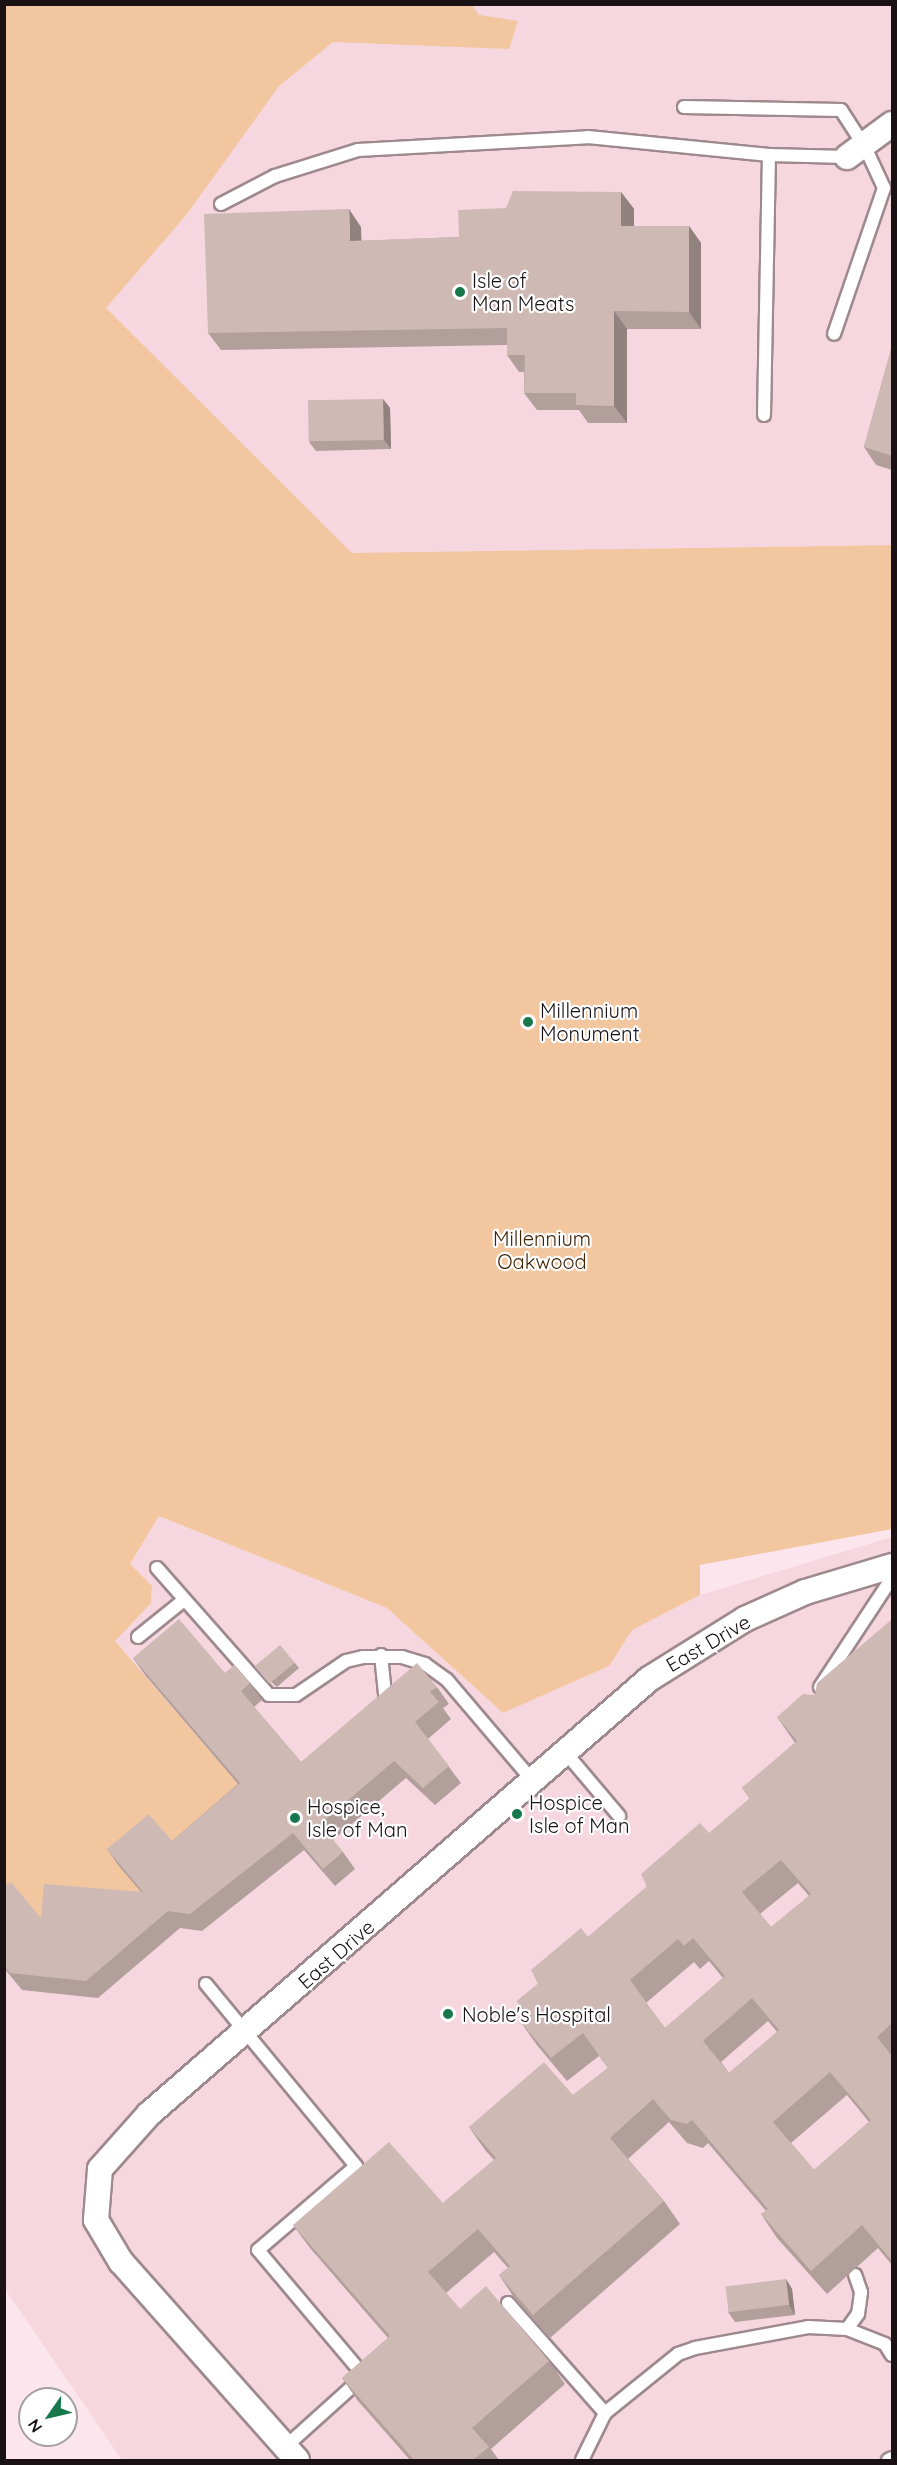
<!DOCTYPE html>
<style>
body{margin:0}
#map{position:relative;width:897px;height:2465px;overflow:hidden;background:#fce5ec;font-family:Quicksand,sans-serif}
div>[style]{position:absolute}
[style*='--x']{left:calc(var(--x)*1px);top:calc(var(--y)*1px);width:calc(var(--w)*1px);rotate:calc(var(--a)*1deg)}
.built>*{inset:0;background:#f6d7e0}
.green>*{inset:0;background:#f2c69f}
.roads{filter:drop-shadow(2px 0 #9e898f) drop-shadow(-2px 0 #9e898f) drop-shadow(0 2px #9e898f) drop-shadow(0 -2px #9e898f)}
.service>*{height:12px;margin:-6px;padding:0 6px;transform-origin:6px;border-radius:6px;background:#fff}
.minor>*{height:24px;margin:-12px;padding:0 12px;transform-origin:12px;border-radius:12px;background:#fff}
.wall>*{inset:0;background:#b29f9c}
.shaded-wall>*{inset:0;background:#91827f}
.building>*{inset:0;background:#cfb9b5;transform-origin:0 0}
.dots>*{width:16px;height:16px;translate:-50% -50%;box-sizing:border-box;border:3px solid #fff;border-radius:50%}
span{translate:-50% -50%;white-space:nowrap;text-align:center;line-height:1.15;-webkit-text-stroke:4.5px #fff;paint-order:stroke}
.poi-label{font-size:20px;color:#191113}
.left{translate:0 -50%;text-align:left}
.park-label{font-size:20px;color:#402406}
.street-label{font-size:20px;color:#191113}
.frame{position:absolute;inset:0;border:6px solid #191113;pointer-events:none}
.north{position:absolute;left:18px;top:2387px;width:60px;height:60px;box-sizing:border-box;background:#fff;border:2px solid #a3a0a1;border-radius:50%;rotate:236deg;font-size:16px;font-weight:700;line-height:24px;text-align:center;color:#191113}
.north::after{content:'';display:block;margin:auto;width:21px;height:27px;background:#17784e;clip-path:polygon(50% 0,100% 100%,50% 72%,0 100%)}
</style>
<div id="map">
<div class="built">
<i style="clip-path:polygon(286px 5px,892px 5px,892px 545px,352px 554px,106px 309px)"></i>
<i style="clip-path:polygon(159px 1516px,387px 1608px,503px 1713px,608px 1666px,632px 1630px,700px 1595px,892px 1537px,892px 2460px,122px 2460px,5px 2289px,4px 1740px,105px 1606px)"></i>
</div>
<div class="green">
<i style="clip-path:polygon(471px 4px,479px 15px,518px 21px,509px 49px,333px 42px,279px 86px,187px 214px,106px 308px,352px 553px,892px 545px,892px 1529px,700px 1565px,700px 1595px,632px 1630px,609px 1666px,503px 1713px,387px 1608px,159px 1516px,130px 1564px,152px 1586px,151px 1603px,115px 1641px,252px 1800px,142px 1893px,53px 1935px,4px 1914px,4px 5px)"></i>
</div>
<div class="roads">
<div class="service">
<i style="--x:684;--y:107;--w:157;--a:1.1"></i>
<i style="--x:841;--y:110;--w:44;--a:57"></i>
<i style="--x:865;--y:147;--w:45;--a:65.1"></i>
<i style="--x:884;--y:188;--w:154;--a:108.9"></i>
<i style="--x:221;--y:204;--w:61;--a:-27.4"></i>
<i style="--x:275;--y:176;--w:87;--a:-17.4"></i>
<i style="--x:358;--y:150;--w:230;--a:-3.2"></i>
<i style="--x:588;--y:137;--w:182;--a:5.7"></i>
<i style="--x:769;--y:155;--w:78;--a:1.5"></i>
<i style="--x:764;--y:415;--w:260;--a:-88.9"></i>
<i style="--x:157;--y:1568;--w:169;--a:48.6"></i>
<i style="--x:269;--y:1695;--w:27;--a:0"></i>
<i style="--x:296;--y:1695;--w:60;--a:-34.2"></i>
<i style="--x:346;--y:1661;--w:17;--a:-13"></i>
<i style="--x:363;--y:1657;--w:39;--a:0"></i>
<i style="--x:402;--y:1657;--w:24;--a:17"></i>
<i style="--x:425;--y:1664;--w:27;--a:36"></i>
<i style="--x:447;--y:1680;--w:131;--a:49.6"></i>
<i style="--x:138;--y:1637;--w:59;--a:-38.8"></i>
<i style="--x:381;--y:1655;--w:48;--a:84.1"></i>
<i style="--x:820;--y:1687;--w:131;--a:-56.6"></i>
<i style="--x:565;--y:1752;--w:84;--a:49.8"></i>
<i style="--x:206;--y:1984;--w:236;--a:50.5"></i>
<i style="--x:356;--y:2166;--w:129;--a:139.4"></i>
<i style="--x:258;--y:2250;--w:165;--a:49.9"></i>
<i style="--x:364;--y:2376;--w:108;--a:138"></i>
<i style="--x:508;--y:2303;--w:147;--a:48.6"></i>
<i style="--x:847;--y:2329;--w:19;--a:-54"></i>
<i style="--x:858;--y:2314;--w:22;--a:-82"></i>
<i style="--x:861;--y:2292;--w:18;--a:-109"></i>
<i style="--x:582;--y:2460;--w:52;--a:-63.9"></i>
<i style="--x:605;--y:2413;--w:94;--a:-38.9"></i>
<i style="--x:678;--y:2354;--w:18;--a:-19"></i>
<i style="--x:695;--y:2348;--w:115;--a:-10.5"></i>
<i style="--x:808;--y:2327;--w:39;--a:3"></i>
<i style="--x:847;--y:2329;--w:41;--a:21.5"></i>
<i style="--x:885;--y:2344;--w:13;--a:58"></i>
<i style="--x:888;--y:2460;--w:4;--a:-27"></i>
</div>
<div class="minor">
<i style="--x:847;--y:157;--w:56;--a:-36.3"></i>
<i style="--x:297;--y:2460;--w:265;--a:-131.6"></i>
<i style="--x:121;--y:2262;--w:49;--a:-120.8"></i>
<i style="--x:96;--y:2220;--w:51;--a:-85.5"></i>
<i style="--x:100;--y:2169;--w:74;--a:-48.3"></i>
<i style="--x:149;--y:2114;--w:663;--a:-41.02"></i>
<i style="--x:649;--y:1679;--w:113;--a:-32"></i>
<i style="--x:745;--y:1619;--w:66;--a:-24.2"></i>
<i style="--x:805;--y:1592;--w:91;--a:-16.6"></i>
</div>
</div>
<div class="wall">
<i style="clip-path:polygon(621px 192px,634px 209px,634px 226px,689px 226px,701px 243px,701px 329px,627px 329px,627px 423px,588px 423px,579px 410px,537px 410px,524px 393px,524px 372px,519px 372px,507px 355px,507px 345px,221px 350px,208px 333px,361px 227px,361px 241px,459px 237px,506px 208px)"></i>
<i style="clip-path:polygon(892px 346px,892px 470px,876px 465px,864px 447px)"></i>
<i style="clip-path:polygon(383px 399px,390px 408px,391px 449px,316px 451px,309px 442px)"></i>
<i style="clip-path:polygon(evenodd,892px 1621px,892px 2265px,878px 2248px,827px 2294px,777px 2238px,761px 2214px,766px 2211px,708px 2143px,703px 2148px,687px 2143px,669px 2122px,628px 2159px,664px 2201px,680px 2224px,550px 2338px,515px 2299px,499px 2275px,508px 2268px,494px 2252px,446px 2293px,460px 2309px,549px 2361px,565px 2384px,491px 2449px,499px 2460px,410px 2460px,358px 2401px,342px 2378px,388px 2338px,310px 2248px,293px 2225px,443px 2203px,494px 2160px,485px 2150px,469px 2127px,573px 2095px,608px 2068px,599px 2056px,567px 2081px,536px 2044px,520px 2021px,527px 2015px,517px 2001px,538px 1984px,588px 1937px,750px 1799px,742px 1788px,795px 1743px,777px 1717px,815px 1695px,892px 1621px,798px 1883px,809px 1896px,771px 1927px,760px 1914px,798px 1883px,892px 1621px,709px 1961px,723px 1978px,665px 2028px,646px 2003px,694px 1962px,700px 1969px,709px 1961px,892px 1621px,768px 2021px,777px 2032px,729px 2073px,721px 2062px,768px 2021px,892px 1621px,847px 2095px,869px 2122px,814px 2170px,791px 2143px,847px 2095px)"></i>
<i style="clip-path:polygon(133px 1658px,225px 1673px,250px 1683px,262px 1700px,254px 1707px,301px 1762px,437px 1687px,449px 1704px,443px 1708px,451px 1719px,428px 1739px,461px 1783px,435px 1805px,406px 1778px,333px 1840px,343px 1852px,355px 1869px,335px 1886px,304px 1850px,202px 1931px,180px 1928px,98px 1998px,22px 1990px,4px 1968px,4px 1887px,41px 1918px,141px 1892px,119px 1866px,107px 1849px,172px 1841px,238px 1784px,145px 1675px)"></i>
<i style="clip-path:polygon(295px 1663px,299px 1668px,277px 1687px,259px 1671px,255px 1666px)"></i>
<i style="clip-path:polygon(786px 2279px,792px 2289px,795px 2315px,735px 2322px,728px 2312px)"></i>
</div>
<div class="shaded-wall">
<i style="clip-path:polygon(621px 192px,634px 209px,634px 243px,621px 226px)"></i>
<i style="clip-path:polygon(349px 209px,361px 227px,362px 259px,350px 241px)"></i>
<i style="clip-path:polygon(689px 226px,701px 243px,701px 329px,689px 312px)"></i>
<i style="clip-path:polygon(614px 311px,627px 329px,627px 423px,614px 406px)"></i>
<i style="clip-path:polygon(383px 399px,390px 408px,391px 449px,384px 440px)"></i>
<i style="clip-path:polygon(786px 2279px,792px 2289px,795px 2315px,789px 2305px)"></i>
</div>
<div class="building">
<i style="clip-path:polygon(513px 191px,621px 192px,621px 226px,689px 226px,689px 312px,614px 311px,614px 406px,576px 405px,576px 393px,524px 393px,525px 355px,507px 355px,507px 328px,208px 333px,204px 214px,349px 209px,350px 241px,459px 237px,458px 210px,506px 208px)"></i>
<i style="clip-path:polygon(892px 346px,892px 456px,864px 447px)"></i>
<i style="left:383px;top:399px;width:41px;height:75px;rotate:89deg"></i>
<i style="clip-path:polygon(179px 1619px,225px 1673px,234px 1665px,250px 1683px,241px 1691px,301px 1762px,417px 1663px,437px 1687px,430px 1692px,439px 1702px,415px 1722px,449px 1766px,423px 1788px,394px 1761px,320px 1824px,343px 1852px,323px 1869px,293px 1833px,190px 1914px,168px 1911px,86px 1981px,10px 1973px,4px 1966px,4px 1887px,11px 1882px,41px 1918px,44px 1884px,143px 1892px,107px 1849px,149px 1814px,172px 1841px,240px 1783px,133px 1658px)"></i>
<i style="clip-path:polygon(evenodd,891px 1620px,892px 1621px,892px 2023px,877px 2037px,892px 2056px,892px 2261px,862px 2225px,811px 2271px,761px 2214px,768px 2209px,692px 2120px,687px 2124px,671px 2120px,653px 2099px,610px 2138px,664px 2201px,533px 2315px,499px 2275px,510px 2266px,478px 2229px,428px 2272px,460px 2309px,486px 2286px,549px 2361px,472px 2428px,489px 2447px,473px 2460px,414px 2460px,342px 2378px,390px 2336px,293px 2225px,389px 2142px,443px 2203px,496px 2158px,469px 2127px,544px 2062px,573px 2095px,608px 2068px,583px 2033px,551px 2058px,520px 2021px,528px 2014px,517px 2001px,538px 1984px,531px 1970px,581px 1928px,588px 1937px,647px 1887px,641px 1874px,700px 1823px,709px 1833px,750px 1798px,742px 1788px,797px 1741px,777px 1717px,803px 1694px,815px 1695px,817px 1683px,891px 1620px,781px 1860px,811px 1894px,771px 1927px,742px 1892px,781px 1860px,891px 1620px,693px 1938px,725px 1976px,665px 2028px,630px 1980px,678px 1939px,684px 1946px,693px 1938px,891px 1620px,752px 1998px,779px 2030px,729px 2073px,703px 2041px,752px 1998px,891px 1620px,830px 2072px,871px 2120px,814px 2170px,773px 2122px,830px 2072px)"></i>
<i style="left:280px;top:1645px;width:23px;height:33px;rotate:50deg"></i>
<i style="left:786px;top:2279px;width:26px;height:61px;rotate:83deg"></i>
</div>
<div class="dots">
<i style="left:460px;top:292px;background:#17784e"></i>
<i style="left:528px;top:1022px;background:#17784e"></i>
<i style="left:517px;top:1814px;background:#17784e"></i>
<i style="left:295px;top:1818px;background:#17784e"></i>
<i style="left:448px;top:2014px;background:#17784e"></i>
</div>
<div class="poi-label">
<span class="left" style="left:472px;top:292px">Isle of<br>Man Meats</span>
<span class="left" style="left:540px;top:1022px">Millennium<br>Monument</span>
<span class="left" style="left:529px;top:1814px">Hospice<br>Isle of Man</span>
<span class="left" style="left:307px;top:1818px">Hospice,<br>Isle of Man</span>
<span class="left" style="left:462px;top:2014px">Noble's Hospital</span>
</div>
<div class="park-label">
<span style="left:542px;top:1250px">Millennium<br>Oakwood</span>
</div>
<div class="street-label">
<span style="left:708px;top:1643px;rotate:-30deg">East Drive</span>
<span style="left:336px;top:1954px;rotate:-41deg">East Drive</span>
</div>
<div class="frame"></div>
<div class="north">N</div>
</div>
